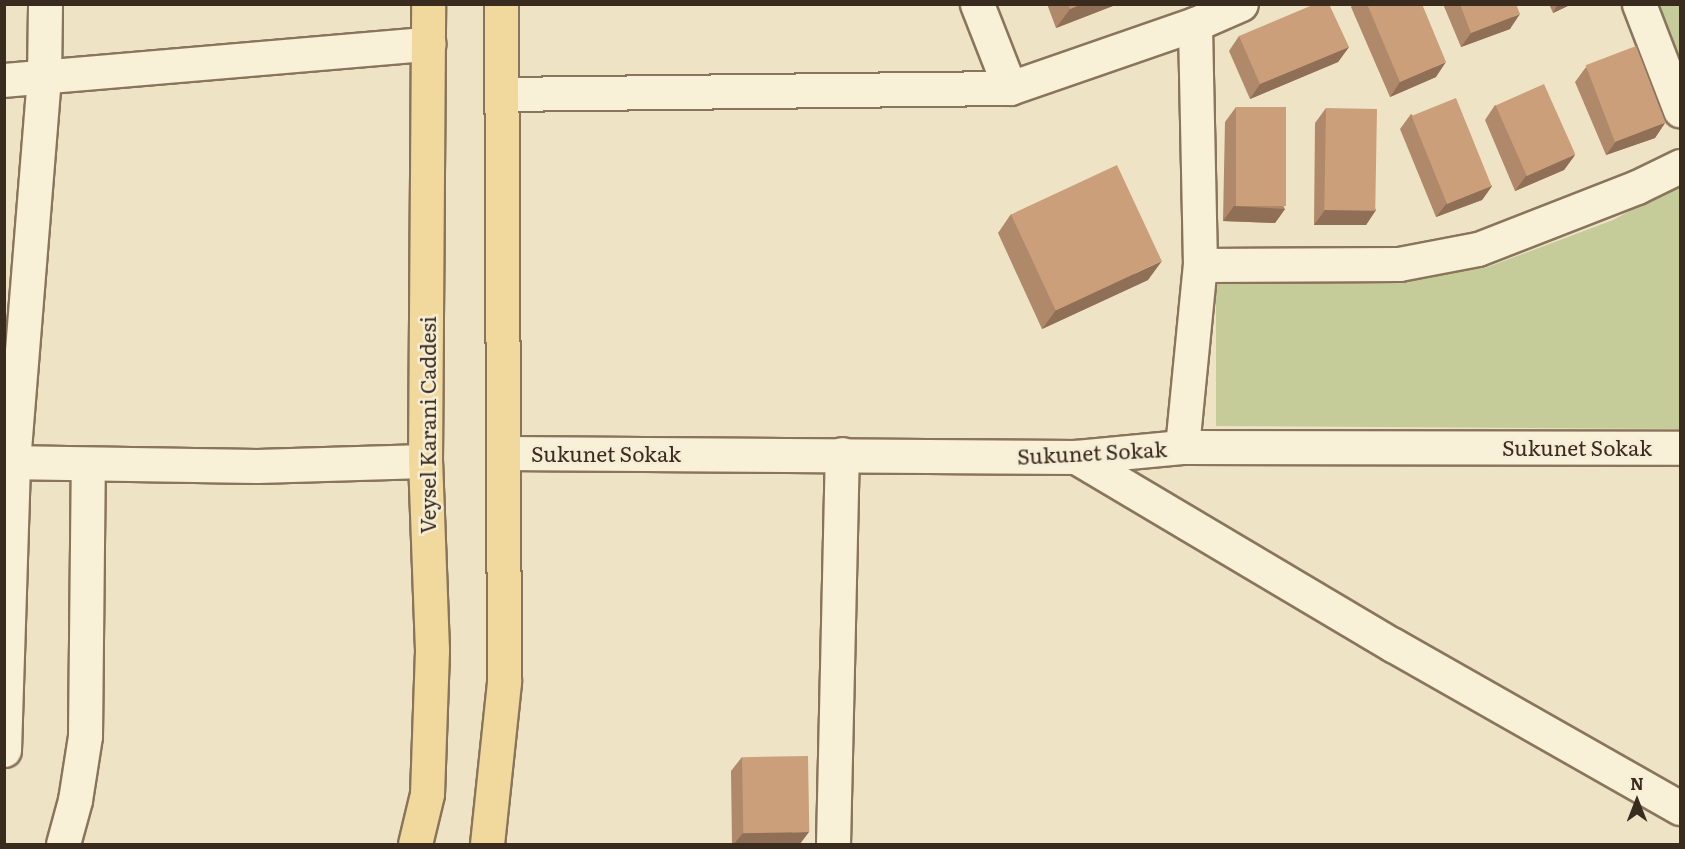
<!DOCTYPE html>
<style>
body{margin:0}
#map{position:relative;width:1685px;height:849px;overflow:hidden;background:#eee3c5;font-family:Literata,serif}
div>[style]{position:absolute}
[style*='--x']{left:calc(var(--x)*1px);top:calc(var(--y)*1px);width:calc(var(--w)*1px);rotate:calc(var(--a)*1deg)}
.green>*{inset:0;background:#c5cc99}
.roads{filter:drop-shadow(2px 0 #89755b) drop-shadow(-2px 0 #89755b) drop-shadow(0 2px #89755b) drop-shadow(0 -2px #89755b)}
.minor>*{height:33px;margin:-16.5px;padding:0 16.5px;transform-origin:16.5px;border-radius:16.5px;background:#f9f0d8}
.major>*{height:33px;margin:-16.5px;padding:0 16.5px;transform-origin:16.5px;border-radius:16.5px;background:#f1d99d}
.wall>*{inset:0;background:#af896a}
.shaded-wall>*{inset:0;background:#8f6f56}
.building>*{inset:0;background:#cc9f7b;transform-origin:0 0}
span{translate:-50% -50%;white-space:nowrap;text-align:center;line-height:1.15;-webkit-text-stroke:5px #f5edd5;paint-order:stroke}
.street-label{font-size:21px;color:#392c1f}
.frame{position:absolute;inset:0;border:6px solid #392c1f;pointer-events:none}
.north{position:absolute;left:1607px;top:771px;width:60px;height:60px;-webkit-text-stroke:4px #f5edd5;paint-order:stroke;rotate:0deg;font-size:16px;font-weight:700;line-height:24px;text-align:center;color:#392c1f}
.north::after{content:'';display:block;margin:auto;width:21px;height:27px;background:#392c1f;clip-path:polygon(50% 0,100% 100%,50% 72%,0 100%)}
</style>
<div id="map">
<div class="green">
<i style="clip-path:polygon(1654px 5px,1680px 5px,1680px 67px)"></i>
<i style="clip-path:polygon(1680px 184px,1680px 429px,1216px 426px,1216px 281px,1485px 268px,1613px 220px)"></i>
</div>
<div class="roads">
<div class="minor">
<i style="--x:977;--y:4;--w:90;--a:68.6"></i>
<i style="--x:1639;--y:4;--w:114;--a:68.9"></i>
<i style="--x:4;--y:80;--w:426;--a:-4.9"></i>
<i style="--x:501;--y:94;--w:509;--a:-0.68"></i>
<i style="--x:1010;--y:88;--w:196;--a:-19.1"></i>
<i style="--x:1195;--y:24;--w:50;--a:-23.5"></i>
<i style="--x:1200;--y:265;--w:199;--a:-0.3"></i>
<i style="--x:1399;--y:264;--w:80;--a:-10.8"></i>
<i style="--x:1478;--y:249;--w:171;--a:-21.3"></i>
<i style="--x:1637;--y:187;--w:48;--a:-26"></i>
<i style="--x:1182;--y:447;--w:183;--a:-84.4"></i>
<i style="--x:1200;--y:265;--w:241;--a:-91.2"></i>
<i style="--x:503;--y:453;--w:573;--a:0.4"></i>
<i style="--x:1076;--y:457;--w:106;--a:-5.4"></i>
<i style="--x:1182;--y:447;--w:498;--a:0.1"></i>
<i style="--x:1076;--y:457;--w:369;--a:30.7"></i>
<i style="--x:1393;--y:645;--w:330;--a:29.6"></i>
<i style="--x:4;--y:462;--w:253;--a:0.9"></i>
<i style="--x:257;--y:466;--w:168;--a:-1.7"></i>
<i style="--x:4;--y:750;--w:288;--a:-88.2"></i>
<i style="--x:13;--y:462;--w:385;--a:-85.4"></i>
<i style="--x:44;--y:78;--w:74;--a:-89.2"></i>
<i style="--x:63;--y:844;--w:46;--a:-74.7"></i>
<i style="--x:75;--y:800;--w:65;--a:-81.1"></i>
<i style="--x:85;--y:736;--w:272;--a:-89.4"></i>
<i style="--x:833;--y:844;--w:390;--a:-88.7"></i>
</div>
<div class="major">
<i style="--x:415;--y:844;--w:51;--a:-76.5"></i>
<i style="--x:427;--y:794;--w:144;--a:-88"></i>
<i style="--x:432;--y:650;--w:189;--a:-92.1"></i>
<i style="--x:425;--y:461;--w:457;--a:-89.6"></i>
<i style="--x:487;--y:844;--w:163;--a:-84"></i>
<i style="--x:504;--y:682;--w:678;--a:-90.25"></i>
</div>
</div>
<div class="wall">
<i style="clip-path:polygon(1047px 4px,1118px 4px,1056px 28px)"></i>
<i style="clip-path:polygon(1353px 4px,1422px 4px,1436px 77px,1390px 97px,1351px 7px)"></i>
<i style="clip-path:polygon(1443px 4px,1516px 4px,1510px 29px,1461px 47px)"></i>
<i style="clip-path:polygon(1549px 4px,1572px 4px,1553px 13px)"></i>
<i style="clip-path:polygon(1239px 36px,1349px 47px,1338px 62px,1250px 99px,1229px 51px)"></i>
<i style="clip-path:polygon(1586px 67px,1665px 123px,1655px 138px,1606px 155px,1575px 82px)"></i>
<i style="clip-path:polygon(1495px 105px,1575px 155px,1564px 170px,1515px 191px,1485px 120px)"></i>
<i style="clip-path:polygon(1236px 107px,1285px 209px,1275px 223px,1223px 221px,1225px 122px)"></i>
<i style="clip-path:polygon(1326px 108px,1376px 210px,1366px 225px,1314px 225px,1315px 123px)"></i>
<i style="clip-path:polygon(1411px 114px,1492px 186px,1482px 200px,1436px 217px,1400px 129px)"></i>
<i style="clip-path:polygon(1011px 214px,1148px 280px,1042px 329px,998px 233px)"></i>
<i style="clip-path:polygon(742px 757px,800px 844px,732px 844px,731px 771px)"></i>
</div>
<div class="shaded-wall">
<i style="clip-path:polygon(1082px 4px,1118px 4px,1056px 28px,1070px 9px)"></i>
<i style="clip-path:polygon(1558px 4px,1572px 4px,1553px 13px)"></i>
<i style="clip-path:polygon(1520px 14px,1510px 29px,1461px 47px,1471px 33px)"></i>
<i style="clip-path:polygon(1349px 47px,1338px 62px,1250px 99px,1260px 84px)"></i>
<i style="clip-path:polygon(1446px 62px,1436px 77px,1390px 97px,1400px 82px)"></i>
<i style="clip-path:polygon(1665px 123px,1655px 138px,1606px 155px,1617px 140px)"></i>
<i style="clip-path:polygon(1575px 155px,1564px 170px,1515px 191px,1526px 176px)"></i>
<i style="clip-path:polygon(1492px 186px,1482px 200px,1436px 217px,1447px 203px)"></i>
<i style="clip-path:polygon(1234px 206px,1285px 209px,1275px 223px,1223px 221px)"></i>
<i style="clip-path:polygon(1325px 210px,1376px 210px,1366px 225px,1314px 225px)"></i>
<i style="clip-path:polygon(1162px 261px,1148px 280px,1042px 329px,1056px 310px)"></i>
<i style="clip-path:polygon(809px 832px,800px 844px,734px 844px,743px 833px)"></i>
</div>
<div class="building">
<i style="clip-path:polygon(1068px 4px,1082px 4px,1070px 9px)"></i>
<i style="clip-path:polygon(1315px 4px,1329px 4px,1349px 47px,1260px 84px,1239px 36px)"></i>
<i style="clip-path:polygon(1367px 4px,1422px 4px,1446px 62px,1400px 82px)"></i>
<i style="clip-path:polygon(1460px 4px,1516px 4px,1520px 14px,1471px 33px)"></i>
<i style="left:1636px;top:46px;width:82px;height:54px;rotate:69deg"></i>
<i style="left:1544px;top:84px;width:77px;height:53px;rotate:66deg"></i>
<i style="left:1456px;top:98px;width:95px;height:48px;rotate:68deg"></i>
<i style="left:1236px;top:107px;width:50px;height:99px"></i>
<i style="left:1326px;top:108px;width:51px;height:102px;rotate:1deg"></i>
<i style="left:1117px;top:165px;width:106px;height:117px;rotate:65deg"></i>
<i style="left:808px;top:756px;width:76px;height:66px;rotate:89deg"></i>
</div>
<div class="street-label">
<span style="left:427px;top:425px;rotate:-90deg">Veysel Karani Caddesi</span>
<span style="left:1577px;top:447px">Sukunet Sokak</span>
<span style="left:1092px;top:452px;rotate:-3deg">Sukunet Sokak</span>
<span style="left:606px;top:453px">Sukunet Sokak</span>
</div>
<div class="frame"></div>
<div class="north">N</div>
</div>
